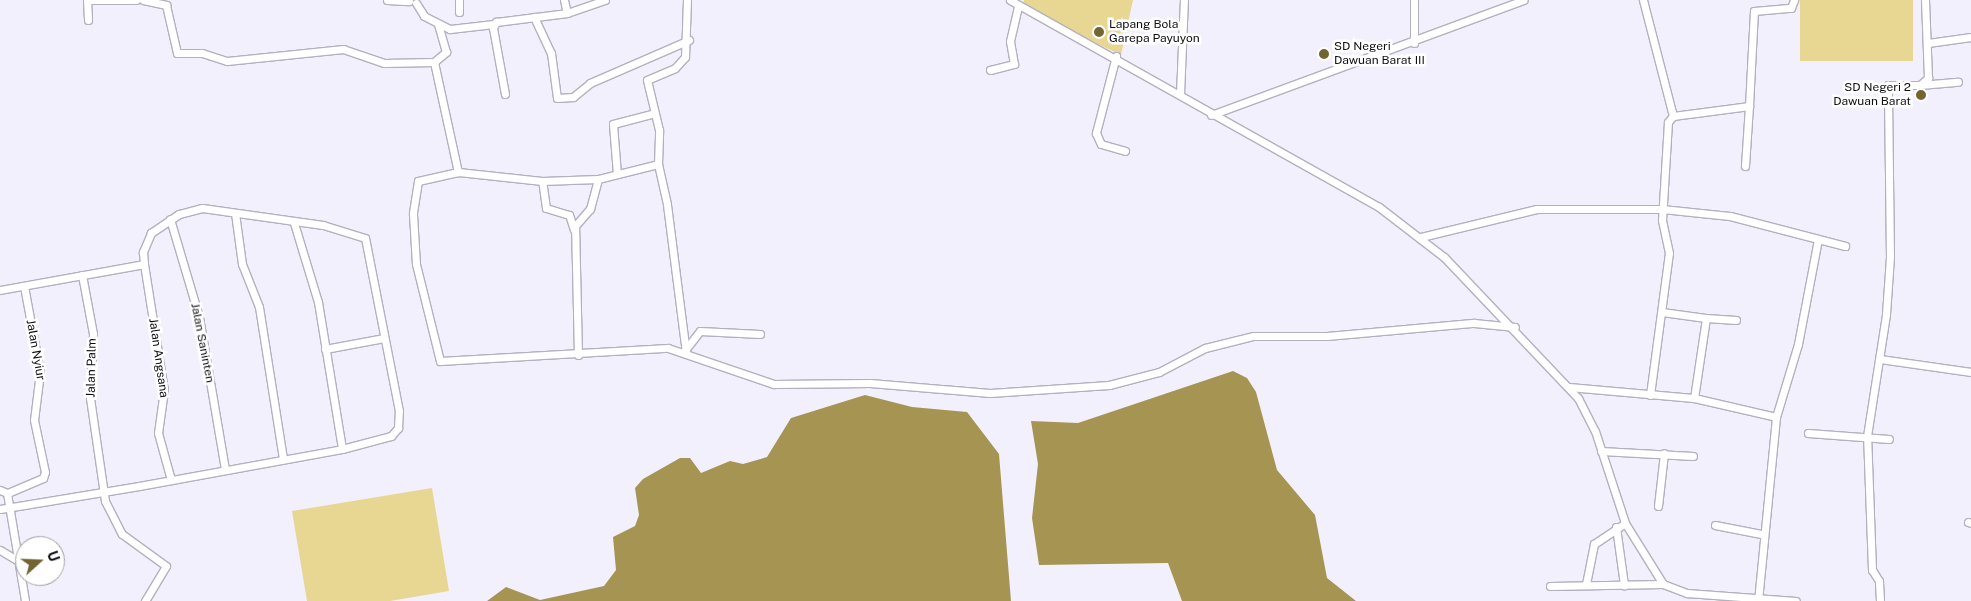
<!DOCTYPE html>
<style>
body{margin:0}
#map{position:relative;width:1971px;height:601px;overflow:hidden;background:#f3f0fd;font-family:"Public Sans",sans-serif}
div>[style]{position:absolute}
[style*='--x']{left:calc(var(--x)*1px);top:calc(var(--y)*1px);width:calc(var(--w)*1px);rotate:calc(var(--a)*1deg)}
.green>*{inset:0;background:#e8d693;transform-origin:0 0}
.water>*{inset:0;background:#a69452}
.roads{filter:drop-shadow(1px 0 #b4b0c0) drop-shadow(-1px 0 #b4b0c0) drop-shadow(0 1px #b4b0c0) drop-shadow(0 -1px #b4b0c0)}
.street>*{height:7px;margin:-3.5px;padding:0 3.5px;transform-origin:3.5px;border-radius:3.5px;background:#fff}
.dots>*{width:14px;height:14px;translate:-50% -50%;box-sizing:border-box;border:2px solid #fff;border-radius:50%}
span{translate:-50% -50%;white-space:nowrap;text-align:center;line-height:1.15;-webkit-text-stroke:5px #fff;paint-order:stroke}
.poi-label{font-size:12px;color:#0e0d12}
.left{translate:0 -50%;text-align:left}
.right{translate:-100% -50%;text-align:right}
.street-label{font-size:12px;color:#0e0d12}
.north{position:absolute;left:15px;top:536px;width:50px;height:50px;box-sizing:border-box;background:#fff;border:1px solid #9f9ea0;border-radius:50%;rotate:70deg;font-size:14px;font-weight:700;line-height:20px;text-align:center;color:#0e0d12}
.north::after{content:'';display:block;margin:auto;width:18px;height:22px;background:#726532;clip-path:polygon(50% 0,100% 100%,50% 72%,0 100%)}
</style>
<div id="map">
<div class="green">
<i style="clip-path:polygon(1024px 0,1133px 0,1121px 55px,1022px 8px)"></i>
<i style="left:1800px;top:0;width:113px;height:61px"></i>
<i style="clip-path:polygon(432px 488px,449px 591px,390px 601px,307px 601px,292px 511px)"></i>
</div>
<div class="water">
<i style="clip-path:polygon(1233px 371px,1247px 378px,1256px 392px,1277px 470px,1315px 515px,1327px 578px,1356px 601px,1182px 601px,1168px 563px,1039px 565px,1032px 518px,1038px 464px,1031px 421px,1078px 423px)"></i>
<i style="clip-path:polygon(865px 395px,912px 407px,967px 412px,999px 454px,1011px 601px,487px 601px,506px 587px,540px 600px,604px 586px,616px 570px,613px 537px,635px 526px,639px 515px,635px 488px,643px 479px,680px 458px,690px 458px,701px 473px,730px 461px,743px 464px,767px 457px,791px 418px)"></i>
</div>
<div class="roads">
<div class="street">
<i style="--x:87;--y:0;--w:49;--a:0"></i>
<i style="--x:87;--y:0;--w:20;--a:87"></i>
<i style="--x:143;--y:0;--w:24;--a:12"></i>
<i style="--x:166;--y:5;--w:49;--a:77.1"></i>
<i style="--x:177;--y:53;--w:25;--a:0"></i>
<i style="--x:202;--y:53;--w:26;--a:18"></i>
<i style="--x:227;--y:61;--w:117;--a:-5.9"></i>
<i style="--x:343;--y:49;--w:43;--a:18.9"></i>
<i style="--x:384;--y:63;--w:50;--a:-1.1"></i>
<i style="--x:434;--y:62;--w:16;--a:-40"></i>
<i style="--x:446;--y:52;--w:29;--a:-106"></i>
<i style="--x:387;--y:0;--w:22;--a:3"></i>
<i style="--x:459;--y:0;--w:12;--a:90"></i>
<i style="--x:564;--y:0;--w:13;--a:77"></i>
<i style="--x:1010;--y:0;--w:423;--a:29.3"></i>
<i style="--x:1379;--y:207;--w:82;--a:37.6"></i>
<i style="--x:1444;--y:257;--w:195;--a:46.5"></i>
<i style="--x:1578;--y:398;--w:37;--a:63"></i>
<i style="--x:1595;--y:431;--w:97;--a:71.9"></i>
<i style="--x:1625;--y:523;--w:72;--a:58.1"></i>
<i style="--x:1663;--y:584;--w:26;--a:21"></i>
<i style="--x:1687;--y:593;--w:109;--a:4.2"></i>
<i style="--x:1414;--y:0;--w:43;--a:90"></i>
<i style="--x:1643;--y:0;--w:120;--a:75.5"></i>
<i style="--x:416;--y:3;--w:15;--a:58"></i>
<i style="--x:424;--y:16;--w:29;--a:27"></i>
<i style="--x:450;--y:29;--w:44;--a:-6.5"></i>
<i style="--x:534;--y:17;--w:40;--a:65"></i>
<i style="--x:551;--y:53;--w:45;--a:82.4"></i>
<i style="--x:557;--y:98;--w:16;--a:-4"></i>
<i style="--x:573;--y:97;--w:22;--a:-39"></i>
<i style="--x:590;--y:83;--w:108;--a:-23.5"></i>
<i style="--x:1928;--y:43;--w:43;--a:-7.9"></i>
<i style="--x:1116;--y:56;--w:80;--a:104.6"></i>
<i style="--x:1096;--y:133;--w:12;--a:66"></i>
<i style="--x:1101;--y:144;--w:25;--a:16"></i>
<i style="--x:434;--y:62;--w:113;--a:77.7"></i>
<i style="--x:990;--y:70;--w:25;--a:-14"></i>
<i style="--x:1014;--y:64;--w:23;--a:-100"></i>
<i style="--x:1010;--y:41;--w:36;--a:-77"></i>
<i style="--x:1920;--y:85;--w:38;--a:-5"></i>
<i style="--x:505;--y:94;--w:67;--a:-100.3"></i>
<i style="--x:493;--y:28;--w:7;--a:-63"></i>
<i style="--x:496;--y:22;--w:72;--a:-7.2"></i>
<i style="--x:567;--y:13;--w:40;--a:-18.9"></i>
<i style="--x:1180;--y:94;--w:94;--a:-87.6"></i>
<i style="--x:1211;--y:115;--w:333;--a:-20.2"></i>
<i style="--x:1745;--y:166;--w:60;--a:-86.2"></i>
<i style="--x:617;--y:174;--w:50;--a:-94.6"></i>
<i style="--x:613;--y:124;--w:43;--a:-14.7"></i>
<i style="--x:542;--y:181;--w:56;--a:-2"></i>
<i style="--x:235;--y:213;--w:51;--a:82.2"></i>
<i style="--x:242;--y:264;--w:46;--a:68.4"></i>
<i style="--x:259;--y:307;--w:154;--a:81"></i>
<i style="--x:170;--y:219;--w:102;--a:73.5"></i>
<i style="--x:199;--y:317;--w:154;--a:80.3"></i>
<i style="--x:294;--y:223;--w:83;--a:73.1"></i>
<i style="--x:318;--y:302;--w:149;--a:80.7"></i>
<i style="--x:574;--y:230;--w:16;--a:-108"></i>
<i style="--x:569;--y:215;--w:24;--a:-163"></i>
<i style="--x:546;--y:208;--w:27;--a:-98"></i>
<i style="--x:542;--y:181;--w:84;--a:-173.9"></i>
<i style="--x:458;--y:172;--w:41;--a:167.3"></i>
<i style="--x:418;--y:181;--w:33;--a:99"></i>
<i style="--x:413;--y:214;--w:50;--a:86.6"></i>
<i style="--x:416;--y:264;--w:100;--a:76.1"></i>
<i style="--x:440;--y:361;--w:228;--a:-3.3"></i>
<i style="--x:668;--y:348;--w:112;--a:18.8"></i>
<i style="--x:774;--y:384;--w:96;--a:-0.6"></i>
<i style="--x:870;--y:383;--w:120;--a:4.8"></i>
<i style="--x:990;--y:393;--w:119;--a:-3.8"></i>
<i style="--x:1109;--y:385;--w:52;--a:-14.6"></i>
<i style="--x:1159;--y:372;--w:52;--a:-27.6"></i>
<i style="--x:1205;--y:348;--w:49;--a:-14"></i>
<i style="--x:1253;--y:336;--w:74;--a:0"></i>
<i style="--x:1327;--y:336;--w:148;--a:-5.1"></i>
<i style="--x:1474;--y:323;--w:41;--a:5.6"></i>
<i style="--x:1421;--y:237;--w:119;--a:-13.6"></i>
<i style="--x:1537;--y:209;--w:125;--a:0"></i>
<i style="--x:1662;--y:209;--w:68;--a:5.9"></i>
<i style="--x:1730;--y:216;--w:119;--a:14.6"></i>
<i style="--x:82;--y:275;--w:60;--a:79.4"></i>
<i style="--x:93;--y:334;--w:64;--a:92.7"></i>
<i style="--x:90;--y:398;--w:104;--a:81.7"></i>
<i style="--x:105;--y:501;--w:37;--a:63"></i>
<i style="--x:122;--y:534;--w:54;--a:36"></i>
<i style="--x:166;--y:566;--w:41;--a:121"></i>
<i style="--x:24;--y:286;--w:87;--a:79.5"></i>
<i style="--x:40;--y:372;--w:48;--a:97.1"></i>
<i style="--x:34;--y:420;--w:53;--a:78.1"></i>
<i style="--x:45;--y:472;--w:6;--a:108"></i>
<i style="--x:43;--y:478;--w:39;--a:157"></i>
<i style="--x:7;--y:493;--w:109;--a:80.5"></i>
<i style="--x:0;--y:290;--w:146;--a:-10.2"></i>
<i style="--x:1662;--y:312;--w:44;--a:7.8"></i>
<i style="--x:1706;--y:318;--w:81;--a:98.5"></i>
<i style="--x:1706;--y:318;--w:30;--a:4"></i>
<i style="--x:325;--y:349;--w:60;--a:-10.6"></i>
<i style="--x:685;--y:350;--w:24;--a:-52"></i>
<i style="--x:700;--y:331;--w:60;--a:2.9"></i>
<i style="--x:686;--y:353;--w:150;--a:-97.3"></i>
<i style="--x:667;--y:204;--w:41;--a:-102.7"></i>
<i style="--x:658;--y:164;--w:34;--a:-88"></i>
<i style="--x:659;--y:130;--w:51;--a:-103.5"></i>
<i style="--x:647;--y:80;--w:30;--a:-23"></i>
<i style="--x:675;--y:68;--w:15;--a:-48"></i>
<i style="--x:685;--y:57;--w:57;--a:-88"></i>
<i style="--x:578;--y:355;--w:129;--a:-91.3"></i>
<i style="--x:575;--y:226;--w:23;--a:-49"></i>
<i style="--x:590;--y:209;--w:31;--a:-75"></i>
<i style="--x:598;--y:179;--w:62;--a:-14"></i>
<i style="--x:1880;--y:359;--w:92;--a:8.1"></i>
<i style="--x:1569;--y:387;--w:125;--a:5"></i>
<i style="--x:1694;--y:398;--w:84;--a:13"></i>
<i style="--x:1650;--y:395;--w:143;--a:-82.4"></i>
<i style="--x:1669;--y:253;--w:34;--a:-102"></i>
<i style="--x:1662;--y:220;--w:98;--a:-86.5"></i>
<i style="--x:1668;--y:122;--w:8;--a:-50"></i>
<i style="--x:1673;--y:116;--w:77;--a:-7.5"></i>
<i style="--x:1749;--y:106;--w:95;--a:-87"></i>
<i style="--x:1754;--y:11;--w:37;--a:-5"></i>
<i style="--x:1791;--y:8;--w:9;--a:-69"></i>
<i style="--x:1808;--y:433;--w:81;--a:4.2"></i>
<i style="--x:1601;--y:451;--w:92;--a:3.1"></i>
<i style="--x:0;--y:490;--w:8;--a:23"></i>
<i style="--x:1658;--y:506;--w:53;--a:-83.5"></i>
<i style="--x:0;--y:509;--w:141;--a:-9.4"></i>
<i style="--x:139;--y:486;--w:206;--a:-10.3"></i>
<i style="--x:342;--y:449;--w:51;--a:-14.9"></i>
<i style="--x:391;--y:436;--w:11;--a:-49"></i>
<i style="--x:398;--y:428;--w:17;--a:-87"></i>
<i style="--x:399;--y:411;--w:176;--a:-101.1"></i>
<i style="--x:365;--y:238;--w:44;--a:-162.8"></i>
<i style="--x:323;--y:225;--w:122;--a:-172"></i>
<i style="--x:202;--y:208;--w:24;--a:165"></i>
<i style="--x:179;--y:214;--w:34;--a:146"></i>
<i style="--x:151;--y:233;--w:21;--a:113"></i>
<i style="--x:143;--y:252;--w:12;--a:85"></i>
<i style="--x:144;--y:264;--w:128;--a:81"></i>
<i style="--x:164;--y:390;--w:43;--a:97.9"></i>
<i style="--x:158;--y:433;--w:49;--a:74.5"></i>
<i style="--x:1968;--y:522;--w:3;--a:18"></i>
<i style="--x:1715;--y:525;--w:47;--a:11.1"></i>
<i style="--x:1616;--y:527;--w:59;--a:82.1"></i>
<i style="--x:0;--y:550;--w:21;--a:31"></i>
<i style="--x:1586;--y:584;--w:41;--a:-78.7"></i>
<i style="--x:1594;--y:544;--w:37;--a:-34"></i>
<i style="--x:1550;--y:586;--w:113;--a:-1"></i>
<i style="--x:1758;--y:601;--w:185;--a:-84.4"></i>
<i style="--x:1776;--y:417;--w:76;--a:-73.2"></i>
<i style="--x:1798;--y:344;--w:107;--a:-79.2"></i>
<i style="--x:1880;--y:601;--w:20;--a:-93"></i>
<i style="--x:1879;--y:581;--w:13;--a:-122"></i>
<i style="--x:1872;--y:570;--w:134;--a:-92.1"></i>
<i style="--x:1867;--y:436;--w:123;--a:-81.1"></i>
<i style="--x:1886;--y:314;--w:57;--a:-86"></i>
<i style="--x:1890;--y:257;--w:172;--a:-90.7"></i>
<i style="--x:1888;--y:85;--w:32;--a:0"></i>
<i style="--x:1920;--y:85;--w:11;--a:-41"></i>
<i style="--x:1928;--y:78;--w:78;--a:-92.2"></i>
</div>
</div>
<div class="dots">
<i style="left:1099px;top:32px;background:#726532"></i>
<i style="left:1324px;top:54px;background:#726532"></i>
<i style="left:1921px;top:95px;background:#726532"></i>
</div>
<div class="poi-label">
<span class="left" style="left:1109px;top:32px">Lapang Bola<br>Garepa Payuyon</span>
<span class="left" style="left:1334px;top:54px">SD Negeri<br>Dawuan Barat III</span>
<span class="right" style="left:1911px;top:95px">SD Negeri 2<br>Dawuan Barat</span>
</div>
<div class="street-label">
<span style="left:202px;top:343px;rotate:79deg">Jalan Saninten</span>
<span style="left:35px;top:350px;rotate:80deg">Jalan Nyiur</span>
<span style="left:158px;top:358px;rotate:82deg">Jalan Angsana</span>
<span style="left:92px;top:368px;rotate:-89deg">Jalan Palm</span>
</div>
<div class="north">U</div>
</div>
